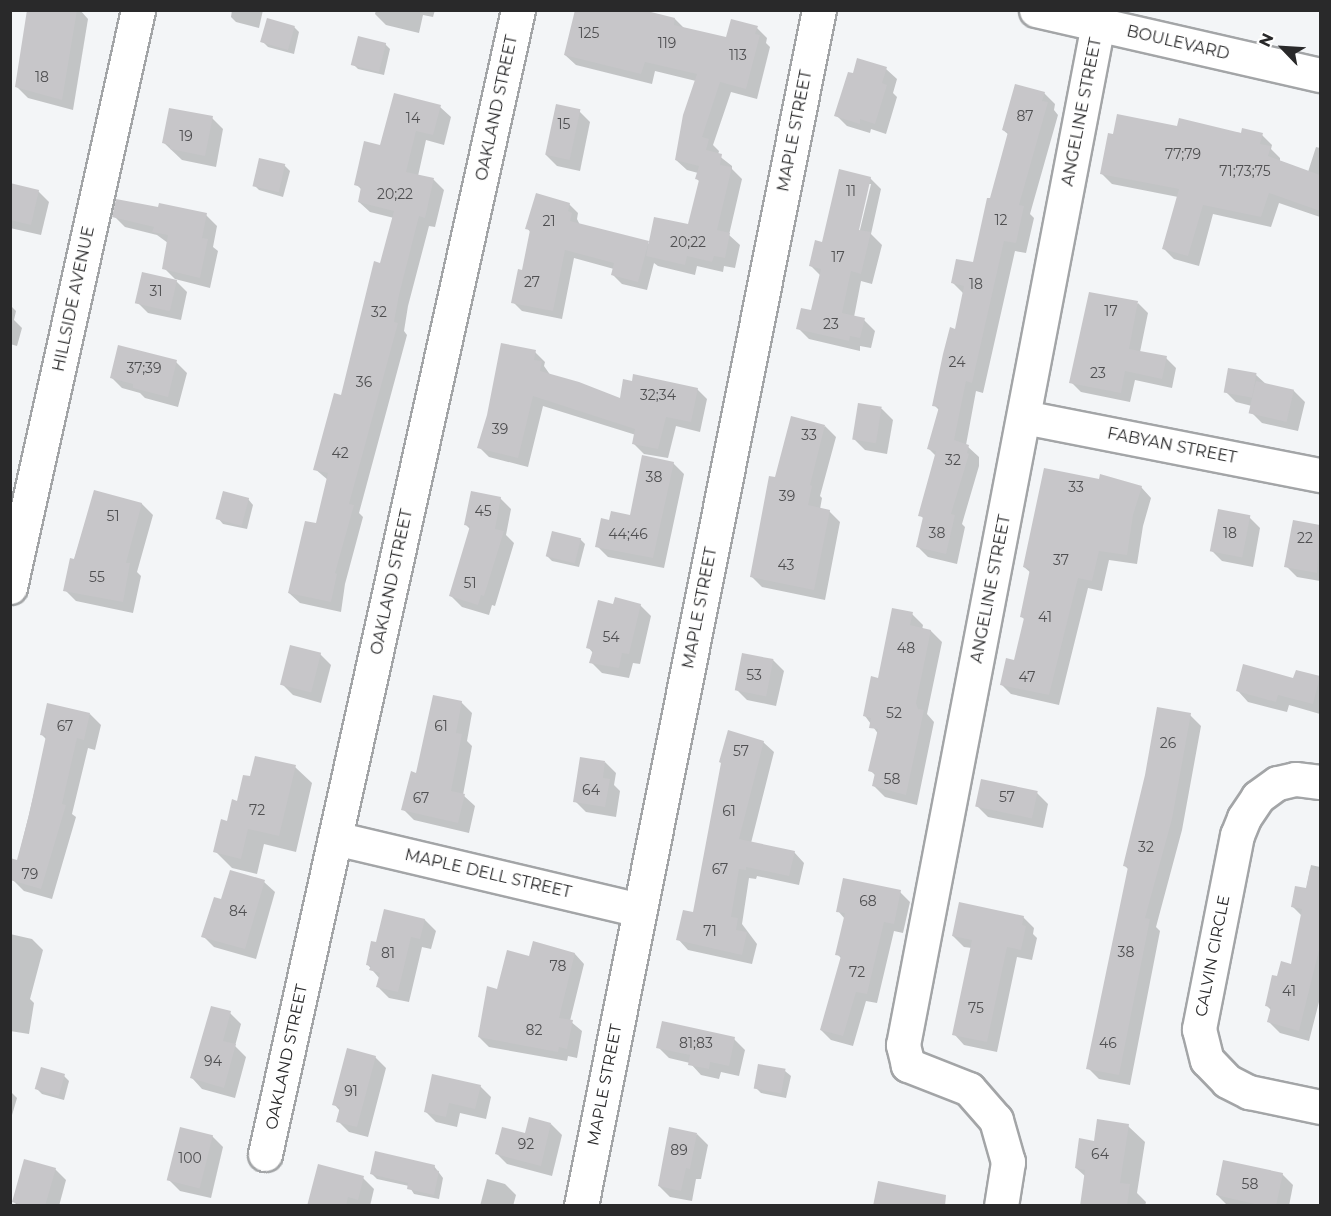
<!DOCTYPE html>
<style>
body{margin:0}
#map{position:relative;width:1331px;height:1216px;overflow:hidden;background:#f3f5f7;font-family:Montserrat,sans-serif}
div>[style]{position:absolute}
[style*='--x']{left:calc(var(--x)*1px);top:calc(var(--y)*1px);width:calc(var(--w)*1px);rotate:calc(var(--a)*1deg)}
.shadow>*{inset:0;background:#0003}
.building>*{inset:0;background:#c7c6c9;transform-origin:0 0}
.roads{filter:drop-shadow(2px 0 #a3a5a7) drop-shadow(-2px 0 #a3a5a7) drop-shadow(0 2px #a3a5a7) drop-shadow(0 -2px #a3a5a7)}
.minor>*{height:33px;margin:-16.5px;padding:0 16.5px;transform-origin:16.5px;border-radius:16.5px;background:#fff}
.major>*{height:33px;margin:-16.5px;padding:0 16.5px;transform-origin:16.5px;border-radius:16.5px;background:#fff}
span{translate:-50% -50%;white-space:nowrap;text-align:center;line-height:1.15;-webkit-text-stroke:5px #fff;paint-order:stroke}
.number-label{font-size:14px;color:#505052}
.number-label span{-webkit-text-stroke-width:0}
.street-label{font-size:16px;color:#29292a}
.frame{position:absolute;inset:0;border:12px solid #29292a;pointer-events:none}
.north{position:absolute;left:1253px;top:18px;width:60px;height:60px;-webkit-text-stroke:4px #fff;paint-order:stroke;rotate:295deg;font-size:16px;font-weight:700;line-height:24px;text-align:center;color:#29292a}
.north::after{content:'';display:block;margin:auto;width:21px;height:27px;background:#29292a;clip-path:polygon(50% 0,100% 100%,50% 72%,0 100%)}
</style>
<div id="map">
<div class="shadow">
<i style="clip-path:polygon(29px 10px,80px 10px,88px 19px,73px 110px,28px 98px,17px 87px)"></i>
<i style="clip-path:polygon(232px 10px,263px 10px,259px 28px,236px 22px,231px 17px)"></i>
<i style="clip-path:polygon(376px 10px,435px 10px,433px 17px,423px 15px,419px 33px,386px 25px,375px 14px)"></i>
<i style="clip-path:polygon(675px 19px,685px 29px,727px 39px,757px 28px,767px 38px,766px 43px,770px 47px,757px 99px,731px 92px,713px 145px,719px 151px,718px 155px,732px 166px,732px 169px,742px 179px,729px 235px,740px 245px,735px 268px,724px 266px,723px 272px,697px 266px,695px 275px,658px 266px,654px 263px,647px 290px,622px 284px,613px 275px,614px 269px,574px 258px,562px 319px,522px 311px,513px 302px,523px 272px,531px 233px,527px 228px,569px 204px,578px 213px,577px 219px,580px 225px,650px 244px,689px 226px,700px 182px,697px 179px,698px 173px,687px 170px,676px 160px,696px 81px,655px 71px,652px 84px,576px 65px,565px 55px)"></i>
<i style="clip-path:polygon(294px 27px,299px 32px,294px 54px,268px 47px,263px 42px)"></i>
<i style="clip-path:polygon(385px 44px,390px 49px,384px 75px,358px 69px,353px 64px)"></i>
<i style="clip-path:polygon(886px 69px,897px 79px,893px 93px,897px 97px,886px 134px,871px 129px,870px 133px,847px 126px,836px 115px,854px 75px)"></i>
<i style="clip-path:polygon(1044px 93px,1055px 104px,1054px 110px,1058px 115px,1030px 214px,1034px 218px,1026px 253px,1015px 251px,983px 393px,976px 391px,966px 445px,979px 457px,979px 466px,962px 524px,965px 527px,957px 564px,928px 557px,917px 546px,924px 519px,920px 515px,937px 457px,928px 448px,940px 411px,934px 405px,956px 330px,964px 294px,952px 282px,974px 264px,1009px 135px,1003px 130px)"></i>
<i style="clip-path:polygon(440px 107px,451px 117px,444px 145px,426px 140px,418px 176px,434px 180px,444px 190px,435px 227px,429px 226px,408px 306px,404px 331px,407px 335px,359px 513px,363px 517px,345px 584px,341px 612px,300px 603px,289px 593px,317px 525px,328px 480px,315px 469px,342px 397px,394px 218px,370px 212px,359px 202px,362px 190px,356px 184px,381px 147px)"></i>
<i style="clip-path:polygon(579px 111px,590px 122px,580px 171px,557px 166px,546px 155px)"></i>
<i style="clip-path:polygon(212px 118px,223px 129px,216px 167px,182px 160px,163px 142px)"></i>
<i style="clip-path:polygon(1178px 127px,1262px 135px,1272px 145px,1271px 149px,1280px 158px,1280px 161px,1308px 172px,1316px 147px,1320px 148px,1320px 217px,1279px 203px,1271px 227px,1213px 214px,1199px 266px,1174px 259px,1163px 248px,1178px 197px,1112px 184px,1102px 174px)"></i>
<i style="clip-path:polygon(261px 160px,285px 166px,290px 171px,283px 197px,259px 190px,254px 185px)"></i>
<i style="clip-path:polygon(evenodd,870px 178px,881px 189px,871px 234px,882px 245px,872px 284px,861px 281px,854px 317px,864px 320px,875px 331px,871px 348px,860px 346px,860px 351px,809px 339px,798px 328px,812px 311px,821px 276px,811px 266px,823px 244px,870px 178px,868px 184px,871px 184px,858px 238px,855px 237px,868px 184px)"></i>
<i style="clip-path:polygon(10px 184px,38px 191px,49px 202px,41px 235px,10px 228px)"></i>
<i style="clip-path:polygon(206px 215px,217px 226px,213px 247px,218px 251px,210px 288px,175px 279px,164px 268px,168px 243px,157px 235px,125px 227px,114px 216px)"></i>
<i style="clip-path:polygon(176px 281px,187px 292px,181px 320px,148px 313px,137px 302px)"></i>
<i style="clip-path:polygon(1138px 303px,1148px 313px,1140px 352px,1166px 358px,1176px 368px,1172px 388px,1135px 380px,1130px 402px,1081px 392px,1071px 382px)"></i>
<i style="clip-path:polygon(10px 305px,16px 311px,14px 320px,22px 328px,17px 346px,10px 344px)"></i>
<i style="clip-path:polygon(535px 352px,545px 362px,544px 366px,551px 376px,621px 400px,697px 389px,707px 399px,700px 432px,676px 426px,668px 458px,644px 454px,634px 444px,636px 435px,543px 406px,528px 467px,489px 457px,479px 447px)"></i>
<i style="clip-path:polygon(176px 362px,187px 373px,178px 407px,145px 398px,140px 393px,122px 388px,111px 377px)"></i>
<i style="clip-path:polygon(1256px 375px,1267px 385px,1294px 391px,1305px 402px,1298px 431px,1262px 423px,1251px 412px,1252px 406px,1236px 402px,1225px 391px)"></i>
<i style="clip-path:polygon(860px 405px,882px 409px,893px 420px,887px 454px,865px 450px,854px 439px)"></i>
<i style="clip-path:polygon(825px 426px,836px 437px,820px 496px,822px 498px,820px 509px,829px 511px,840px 522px,825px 600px,762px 587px,751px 576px,776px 479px)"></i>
<i style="clip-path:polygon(673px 463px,684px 474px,664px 568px,608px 557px,597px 546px,610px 522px,631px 517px)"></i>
<i style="clip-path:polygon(1141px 487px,1151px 498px,1143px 526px,1137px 564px,1109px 560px,1102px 591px,1088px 588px,1059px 705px,1011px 694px,1001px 684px,1015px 661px,1025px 620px,1021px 616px,1031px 573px,1024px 567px)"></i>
<i style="clip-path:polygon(95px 491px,142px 504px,153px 515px,137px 572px,141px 576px,133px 613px,76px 601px,65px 590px)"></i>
<i style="clip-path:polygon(500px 498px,511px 509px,506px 535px,514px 543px,495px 606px,492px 605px,489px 615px,462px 607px,451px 596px,471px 530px,466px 525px)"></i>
<i style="clip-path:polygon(248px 499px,253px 505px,247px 529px,223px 524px,218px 518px)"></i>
<i style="clip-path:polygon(1249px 517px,1260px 528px,1253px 567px,1222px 561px,1211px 550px)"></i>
<i style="clip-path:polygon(1294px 521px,1320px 526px,1320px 581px,1297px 577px,1286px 566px)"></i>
<i style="clip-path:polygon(580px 539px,585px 544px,579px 567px,552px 561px,547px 556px)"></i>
<i style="clip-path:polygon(640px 605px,651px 616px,640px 664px,633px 663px,629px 678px,602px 673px,591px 662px,593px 653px,588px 647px,614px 606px)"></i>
<i style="clip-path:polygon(912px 614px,923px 625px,922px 630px,931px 631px,942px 642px,927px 714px,934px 722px,917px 805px,885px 797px,874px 786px,876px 776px,870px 770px,879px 735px,865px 716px,879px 680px)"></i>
<i style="clip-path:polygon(320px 654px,331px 665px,321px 703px,293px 695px,282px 684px)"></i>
<i style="clip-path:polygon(773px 660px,784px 671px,776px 706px,747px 700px,736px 689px)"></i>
<i style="clip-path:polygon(1297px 671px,1320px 678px,1320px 714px,1289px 705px,1287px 712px,1248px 702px,1238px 691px,1294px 679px)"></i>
<i style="clip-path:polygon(461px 702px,472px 713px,467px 741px,472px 746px,463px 795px,475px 806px,469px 833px,414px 820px,403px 809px,418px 775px)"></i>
<i style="clip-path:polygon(90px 714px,101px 725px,95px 750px,88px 748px,72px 814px,76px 817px,52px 899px,24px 891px,13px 880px,47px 740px,42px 735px)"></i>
<i style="clip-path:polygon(1190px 715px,1201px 726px,1182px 830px,1156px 927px,1160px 931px,1130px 1085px,1099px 1079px,1088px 1068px,1129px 870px,1125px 866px)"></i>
<i style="clip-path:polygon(763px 742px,774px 752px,751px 843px,794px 852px,804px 863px,799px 885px,757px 876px,756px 879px,749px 878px,742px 924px,757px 944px,752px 964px,688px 950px,678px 939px,694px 914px)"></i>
<i style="clip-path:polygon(605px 762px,616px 773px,614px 785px,620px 791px,616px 817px,586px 812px,575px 801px)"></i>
<i style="clip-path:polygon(295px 767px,312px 783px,296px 852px,264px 844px,257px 874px,232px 868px,215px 851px,251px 778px)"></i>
<i style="clip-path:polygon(1037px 793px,1048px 804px,1043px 828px,988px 817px,977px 806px)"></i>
<i style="clip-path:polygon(1311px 865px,1320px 867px,1320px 998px,1309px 1041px,1280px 1033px,1269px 1022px,1272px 1011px,1266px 1005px,1278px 978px,1292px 966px,1302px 916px,1292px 906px,1306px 890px)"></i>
<i style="clip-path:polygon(264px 882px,275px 892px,256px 959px,214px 947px,203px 936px,222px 901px)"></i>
<i style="clip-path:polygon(900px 892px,910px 902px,903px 933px,894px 931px,877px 1003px,866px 1001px,853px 1046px,831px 1040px,821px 1030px,842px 959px,837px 954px,845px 919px,838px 911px)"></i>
<i style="clip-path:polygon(385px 911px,425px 920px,436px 931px,431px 949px,422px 947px,409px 1002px,389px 998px,378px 987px,380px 979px,367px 964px,377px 944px)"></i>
<i style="clip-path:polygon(1023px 917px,1034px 928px,1033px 934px,1037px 938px,1032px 960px,1017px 957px,997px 1052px,964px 1045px,954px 1034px,972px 948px,964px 947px,953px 936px)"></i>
<i style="clip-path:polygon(10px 934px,32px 939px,43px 950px,30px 999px,34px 1003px,29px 1034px,10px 1031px)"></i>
<i style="clip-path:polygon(575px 954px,584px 964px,570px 1021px,582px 1031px,577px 1058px,568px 1056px,567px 1061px,489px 1047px,479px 1037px,498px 991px,530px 957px)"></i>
<i style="clip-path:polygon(230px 1013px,241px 1024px,235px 1046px,246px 1057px,235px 1098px,202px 1089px,192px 1078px)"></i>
<i style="clip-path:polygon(734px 1039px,745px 1050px,739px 1076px,721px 1072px,719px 1079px,701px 1075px,690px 1063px,669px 1058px,658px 1047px)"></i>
<i style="clip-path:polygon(375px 1057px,386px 1068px,368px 1137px,349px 1132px,338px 1121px,340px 1111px,334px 1104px)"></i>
<i style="clip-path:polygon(785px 1071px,791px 1076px,786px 1098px,761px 1093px,756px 1088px)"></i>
<i style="clip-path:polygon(64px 1076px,69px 1081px,64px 1100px,42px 1094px,37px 1089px)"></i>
<i style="clip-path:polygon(480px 1086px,491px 1097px,486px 1119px,460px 1113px,457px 1127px,436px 1122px,425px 1111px)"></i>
<i style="clip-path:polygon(10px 1091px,17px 1098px,10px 1122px)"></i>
<i style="clip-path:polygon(551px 1124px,562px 1135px,552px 1176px,507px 1164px,496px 1153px)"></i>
<i style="clip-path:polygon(1128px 1126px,1145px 1142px,1137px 1193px,1146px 1202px,1145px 1206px,1081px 1206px,1086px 1177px,1076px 1168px,1095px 1142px)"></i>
<i style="clip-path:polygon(697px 1134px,708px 1145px,701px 1179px,696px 1179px,692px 1201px,670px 1197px,659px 1186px)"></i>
<i style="clip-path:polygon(212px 1136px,223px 1147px,211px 1198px,180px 1191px,169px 1180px)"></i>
<i style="clip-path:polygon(434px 1166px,443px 1178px,439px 1199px,414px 1194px,409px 1186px,377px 1179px,372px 1174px)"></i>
<i style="clip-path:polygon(55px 1169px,66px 1180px,59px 1206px,18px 1206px,13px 1201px)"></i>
<i style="clip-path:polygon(1282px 1174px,1293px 1185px,1289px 1206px,1228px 1206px,1217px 1195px)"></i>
<i style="clip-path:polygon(363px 1178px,374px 1189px,370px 1206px,309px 1206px)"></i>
<i style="clip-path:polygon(487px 1179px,505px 1184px,516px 1195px,513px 1206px,480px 1206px)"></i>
</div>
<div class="building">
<i style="clip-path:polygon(27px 10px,77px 10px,62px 100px,15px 87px)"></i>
<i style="clip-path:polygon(575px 10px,643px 10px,675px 18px,674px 25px,726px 37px,731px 19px,758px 26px,755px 34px,760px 35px,746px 89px,720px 82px,702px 137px,709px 139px,706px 150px,722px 154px,720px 165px,732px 167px,717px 230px,730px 233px,725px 258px,714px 256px,712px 262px,687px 256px,685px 265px,646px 256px,654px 217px,688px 224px,699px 180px,695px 179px,699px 166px,675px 160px,683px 115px,697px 74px,645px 62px,641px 74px,564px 55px)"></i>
<i style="left:267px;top:18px;width:29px;height:25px;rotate:16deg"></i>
<i style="left:358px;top:36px;width:29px;height:30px;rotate:14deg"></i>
<i style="clip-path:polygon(857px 58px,887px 67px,882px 83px,887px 85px,875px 124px,860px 119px,860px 124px,834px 116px,848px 72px,853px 73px)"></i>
<i style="clip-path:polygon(1015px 84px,1045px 92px,1042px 101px,1048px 102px,1019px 205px,1024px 206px,1016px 243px,1004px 241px,972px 383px,966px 381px,954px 440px,969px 445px,967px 453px,969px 454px,951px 514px,955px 515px,946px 554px,916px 547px,923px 517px,918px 516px,936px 451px,927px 449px,939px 407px,932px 406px,943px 354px,950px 327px,955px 329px,964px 286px,951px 283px,956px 259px,973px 262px,987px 198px,990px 198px,1008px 132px,1002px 130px)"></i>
<i style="clip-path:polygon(394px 93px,441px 105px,433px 135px,416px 131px,406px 172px,434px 178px,425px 218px,419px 216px,399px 295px,394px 322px,398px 323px,349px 504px,354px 505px,335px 573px,337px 574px,331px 602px,288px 593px,305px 521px,316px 523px,328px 473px,313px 470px,334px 393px,341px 395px,374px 261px,380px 263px,394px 211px,358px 202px,361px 187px,354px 185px,364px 141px,380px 145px)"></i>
<i style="left:556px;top:104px;width:25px;height:52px;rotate:12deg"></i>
<i style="clip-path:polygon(169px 108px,213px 116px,205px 156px,170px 149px,170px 145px,162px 143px)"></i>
<i style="clip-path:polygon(1117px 114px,1177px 126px,1179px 118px,1241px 133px,1242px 128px,1263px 133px,1260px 144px,1271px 146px,1268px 156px,1320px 175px,1320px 211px,1269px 193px,1261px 217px,1203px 205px,1188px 256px,1162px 249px,1179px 189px,1100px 174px,1108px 133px,1113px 134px)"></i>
<i style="left:259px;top:158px;width:27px;height:29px;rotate:13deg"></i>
<i style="clip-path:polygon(839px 169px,871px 177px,859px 230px,871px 232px,861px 274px,851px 271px,842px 313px,865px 318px,860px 338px,850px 336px,849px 341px,796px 329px,801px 308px,811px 310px,821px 269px,809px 266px,815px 240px,822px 242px)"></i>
<i style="clip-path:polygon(10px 183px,39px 190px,31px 225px,10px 220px)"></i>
<i style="clip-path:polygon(536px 193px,570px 203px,568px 211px,572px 213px,570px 221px,649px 241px,638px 282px,611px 275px,614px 263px,565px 250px,553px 311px,511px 303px,518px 269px,522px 270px,530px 230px,525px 229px)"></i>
<i style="clip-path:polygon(116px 199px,158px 207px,159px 203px,207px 213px,202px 238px,208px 239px,200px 278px,162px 269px,168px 235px,152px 232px,154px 227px,112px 217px)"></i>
<i style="left:142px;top:272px;width:36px;height:32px;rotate:13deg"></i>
<i style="clip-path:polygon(1089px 292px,1138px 301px,1129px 349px,1167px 356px,1162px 379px,1125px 371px,1121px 393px,1069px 383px)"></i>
<i style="clip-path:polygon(501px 343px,536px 350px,534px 360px,542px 361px,540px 371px,579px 382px,620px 398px,623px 379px,632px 381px,633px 374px,698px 388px,691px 422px,666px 417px,658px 449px,632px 444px,635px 429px,533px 396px,518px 458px,477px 448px,487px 415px)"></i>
<i style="clip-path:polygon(118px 345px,177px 360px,168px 397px,133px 388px,133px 384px,110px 378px)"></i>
<i style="left:1228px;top:368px;width:29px;height:25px;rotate:10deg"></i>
<i style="left:1256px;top:381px;width:39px;height:33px;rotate:13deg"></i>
<i style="left:858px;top:403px;width:24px;height:37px;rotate:9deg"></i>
<i style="clip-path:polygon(791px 416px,825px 425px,810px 485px,812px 486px,808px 505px,830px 510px,814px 590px,750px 577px,769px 476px,775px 477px)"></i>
<i style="clip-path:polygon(642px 455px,674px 462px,653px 558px,595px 547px,601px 518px,609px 520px,611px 511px,630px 515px)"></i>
<i style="clip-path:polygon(1044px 468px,1099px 479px,1100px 474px,1142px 486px,1133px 515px,1127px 555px,1099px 551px,1092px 581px,1078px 578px,1049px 695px,1000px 685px,1006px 658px,1014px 660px,1024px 618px,1020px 617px,1030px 569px,1023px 567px)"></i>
<i style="clip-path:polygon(94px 490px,142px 503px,126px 563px,130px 563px,123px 602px,63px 591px,70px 558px,74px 559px)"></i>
<i style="left:223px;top:491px;width:27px;height:29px;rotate:15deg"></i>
<i style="clip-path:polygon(471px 491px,501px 497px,495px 529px,504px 531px,484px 596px,481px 595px,478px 605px,449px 596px,470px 526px,464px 525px)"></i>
<i style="left:1218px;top:509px;width:33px;height:43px;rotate:11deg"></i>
<i style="clip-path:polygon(1293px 520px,1320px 525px,1317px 573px,1284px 567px)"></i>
<i style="left:552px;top:531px;width:30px;height:26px;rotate:14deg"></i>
<i style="clip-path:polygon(615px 597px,641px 604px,629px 654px,622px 653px,619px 668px,589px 663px,593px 650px,586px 648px,598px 600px,613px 604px)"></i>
<i style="clip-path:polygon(892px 608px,913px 612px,910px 625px,931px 630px,916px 703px,918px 709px,924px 710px,906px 795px,872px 786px,875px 773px,868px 771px,878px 729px,869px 728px,871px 718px,863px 716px,871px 676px,878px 678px)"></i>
<i style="left:290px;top:645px;width:32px;height:41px;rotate:14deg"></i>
<i style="left:742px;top:653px;width:32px;height:38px;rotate:11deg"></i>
<i style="clip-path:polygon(1243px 664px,1293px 678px,1296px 670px,1320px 676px,1313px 704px,1278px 695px,1276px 702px,1236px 691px)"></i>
<i style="clip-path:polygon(433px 695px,462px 701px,456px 733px,462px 734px,451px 791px,465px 794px,458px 823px,401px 810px,411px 771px,416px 773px)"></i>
<i style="clip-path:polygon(47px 703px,90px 713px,84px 740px,77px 738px,62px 804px,66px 805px,41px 889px,10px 880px,10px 858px,17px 860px,29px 815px,46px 736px,40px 735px)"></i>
<i style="clip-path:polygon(1157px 707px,1191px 713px,1172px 819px,1145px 918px,1150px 919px,1119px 1075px,1086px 1069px,1128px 867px,1123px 866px,1145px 775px)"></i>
<i style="clip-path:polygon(728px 730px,764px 741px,739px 839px,795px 851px,789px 876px,746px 867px,746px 870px,739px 869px,731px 917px,738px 918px,736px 930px,747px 932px,742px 955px,676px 940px,683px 910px,693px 912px,721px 763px,719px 762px)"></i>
<i style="clip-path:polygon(255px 756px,296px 765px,279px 836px,248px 829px,241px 859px,213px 852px,221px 819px,227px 821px,232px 799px,237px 801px,243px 775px,250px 776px)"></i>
<i style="clip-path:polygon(580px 757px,605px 761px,603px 778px,610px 779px,605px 807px,573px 802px)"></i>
<i style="left:981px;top:779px;width:58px;height:28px;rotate:12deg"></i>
<i style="clip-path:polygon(1310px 869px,1320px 870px,1320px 946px,1299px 1031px,1267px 1022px,1271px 1007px,1265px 1006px,1272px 975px,1277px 976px,1281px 961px,1291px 964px,1302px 909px,1291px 907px,1295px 886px,1306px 888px)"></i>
<i style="clip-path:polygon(230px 870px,265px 880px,245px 949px,201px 937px,214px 897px,221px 899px)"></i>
<i style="clip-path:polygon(843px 878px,901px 890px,894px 924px,884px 922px,867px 994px,856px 992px,843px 1036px,820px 1030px,841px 956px,835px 955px,845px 913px,836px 912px)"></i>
<i style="clip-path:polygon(959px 902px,1024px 916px,1022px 925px,1026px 926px,1021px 950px,1007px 947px,987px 1042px,952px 1035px,972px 940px,952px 936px)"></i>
<i style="clip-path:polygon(384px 909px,425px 919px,420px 939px,411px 937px,398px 992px,376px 987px,380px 973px,369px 970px,371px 966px,366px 965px,371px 941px,376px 942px)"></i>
<i style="clip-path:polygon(533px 941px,575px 953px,559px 1018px,573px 1020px,567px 1049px,559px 1047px,558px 1052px,478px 1037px,487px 986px,497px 989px,507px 950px,529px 956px)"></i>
<i style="clip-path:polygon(211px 1006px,231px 1011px,223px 1041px,236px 1044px,224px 1088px,190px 1078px)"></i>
<i style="clip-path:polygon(662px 1021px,735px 1037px,729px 1066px,710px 1062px,709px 1069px,688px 1065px,690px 1055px,656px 1048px)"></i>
<i style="clip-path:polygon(347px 1048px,376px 1056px,357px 1127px,336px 1122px,340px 1107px,332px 1105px)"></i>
<i style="left:758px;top:1064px;width:28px;height:25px;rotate:10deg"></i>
<i style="left:41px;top:1067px;width:25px;height:23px;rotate:16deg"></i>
<i style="clip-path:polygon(432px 1074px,481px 1085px,475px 1109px,449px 1103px,446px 1117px,424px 1112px)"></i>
<i style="clip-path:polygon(529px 1117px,551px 1123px,541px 1166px,495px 1154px,502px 1127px,525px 1133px)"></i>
<i style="clip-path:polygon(1097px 1119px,1129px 1124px,1120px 1183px,1130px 1184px,1127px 1206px,1080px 1206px,1085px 1170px,1075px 1168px,1079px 1138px,1094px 1141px)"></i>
<i style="left:180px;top:1127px;width:34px;height:55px;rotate:14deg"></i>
<i style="clip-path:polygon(669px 1127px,697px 1133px,690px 1169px,686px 1168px,681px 1191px,658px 1186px)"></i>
<i style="clip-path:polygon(375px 1151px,435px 1165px,434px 1170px,439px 1171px,434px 1195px,407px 1189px,408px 1183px,370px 1174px)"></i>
<i style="clip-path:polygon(24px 1159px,56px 1168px,45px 1206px,25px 1206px,12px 1202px)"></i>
<i style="clip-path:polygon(1223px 1160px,1283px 1173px,1276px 1206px,1263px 1206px,1216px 1195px)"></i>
<i style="clip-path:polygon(318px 1164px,364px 1176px,358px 1200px,348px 1197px,346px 1206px,307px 1206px)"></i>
<i style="clip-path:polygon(878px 1181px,946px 1195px,945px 1206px,873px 1206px)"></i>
</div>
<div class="roads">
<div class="minor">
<i style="--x:1024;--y:417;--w:302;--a:11.1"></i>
<i style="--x:10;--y:587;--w:591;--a:-77.49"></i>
<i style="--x:1320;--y:782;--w:25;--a:-173"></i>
<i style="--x:1295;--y:779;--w:18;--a:167"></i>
<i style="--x:1277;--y:783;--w:24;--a:144"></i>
<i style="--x:1258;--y:797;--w:25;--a:124"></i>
<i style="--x:1244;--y:818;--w:18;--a:112"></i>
<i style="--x:1237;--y:835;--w:198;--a:101.1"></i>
<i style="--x:1199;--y:1029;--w:32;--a:76"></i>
<i style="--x:1207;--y:1060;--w:29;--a:46"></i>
<i style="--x:1227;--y:1081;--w:25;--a:27"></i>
<i style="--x:1249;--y:1092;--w:73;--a:11.9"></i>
<i style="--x:335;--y:838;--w:313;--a:13.3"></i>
<i style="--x:265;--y:1154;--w:1172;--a:-77.53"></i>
<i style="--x:581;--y:1206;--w:1219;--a:-78.75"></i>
<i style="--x:1001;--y:1206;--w:45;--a:-81"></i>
<i style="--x:1008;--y:1162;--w:44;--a:-105.9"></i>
<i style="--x:996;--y:1120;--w:41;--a:-131.1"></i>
<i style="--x:969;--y:1089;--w:66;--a:-158.5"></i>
<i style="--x:908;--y:1065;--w:21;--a:-104"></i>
<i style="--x:903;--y:1045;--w:1039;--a:-79.19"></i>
</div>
<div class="major">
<i style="--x:1036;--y:10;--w:291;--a:12.9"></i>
</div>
</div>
<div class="number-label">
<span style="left:589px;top:33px">125</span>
<span style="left:667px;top:43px">119</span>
<span style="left:738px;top:55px">113</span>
<span style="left:42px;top:77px">18</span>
<span style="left:1025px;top:116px">87</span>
<span style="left:413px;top:118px">14</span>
<span style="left:564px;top:124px">15</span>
<span style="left:186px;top:136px">19</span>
<span style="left:1183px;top:154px">77;79</span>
<span style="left:1245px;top:171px">71;73;75</span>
<span style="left:851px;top:191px">11</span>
<span style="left:395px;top:194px">20;22</span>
<span style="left:1001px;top:220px">12</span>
<span style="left:549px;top:221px">21</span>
<span style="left:688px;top:242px">20;22</span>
<span style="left:838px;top:257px">17</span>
<span style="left:532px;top:282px">27</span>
<span style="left:976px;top:284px">18</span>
<span style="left:156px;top:291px">31</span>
<span style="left:1111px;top:311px">17</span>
<span style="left:379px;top:312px">32</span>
<span style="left:831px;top:324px">23</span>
<span style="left:957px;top:362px">24</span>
<span style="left:144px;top:368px">37;39</span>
<span style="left:1098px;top:373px">23</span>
<span style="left:364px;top:382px">36</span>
<span style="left:658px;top:395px">32;34</span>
<span style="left:500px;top:429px">39</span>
<span style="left:809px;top:435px">33</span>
<span style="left:340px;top:453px">42</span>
<span style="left:953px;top:460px">32</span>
<span style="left:654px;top:477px">38</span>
<span style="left:1076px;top:487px">33</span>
<span style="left:787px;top:496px">39</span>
<span style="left:483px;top:511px">45</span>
<span style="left:113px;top:516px">51</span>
<span style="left:937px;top:533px">38</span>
<span style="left:1230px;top:533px">18</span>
<span style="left:628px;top:534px">44;46</span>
<span style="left:1305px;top:538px">22</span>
<span style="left:1061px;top:560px">37</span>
<span style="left:786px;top:565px">43</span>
<span style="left:97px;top:577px">55</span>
<span style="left:470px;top:583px">51</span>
<span style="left:1045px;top:617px">41</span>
<span style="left:611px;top:637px">54</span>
<span style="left:906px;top:648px">48</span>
<span style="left:754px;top:675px">53</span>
<span style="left:1027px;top:677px">47</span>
<span style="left:894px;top:713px">52</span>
<span style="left:65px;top:726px">67</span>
<span style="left:441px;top:726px">61</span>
<span style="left:1168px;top:743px">26</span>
<span style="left:741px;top:751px">57</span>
<span style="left:892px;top:779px">58</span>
<span style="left:591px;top:790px">64</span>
<span style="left:1007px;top:797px">57</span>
<span style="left:421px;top:798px">67</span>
<span style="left:257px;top:810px">72</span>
<span style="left:729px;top:811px">61</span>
<span style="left:1146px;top:847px">32</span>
<span style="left:720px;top:869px">67</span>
<span style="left:30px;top:874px">79</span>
<span style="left:868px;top:901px">68</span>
<span style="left:238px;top:911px">84</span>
<span style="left:710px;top:931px">71</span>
<span style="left:1126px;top:952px">38</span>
<span style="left:388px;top:953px">81</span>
<span style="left:558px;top:966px">78</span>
<span style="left:857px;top:972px">72</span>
<span style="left:1289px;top:991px">41</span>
<span style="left:976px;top:1008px">75</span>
<span style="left:534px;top:1030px">82</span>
<span style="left:696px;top:1043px">81;83</span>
<span style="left:1108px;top:1043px">46</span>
<span style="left:213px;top:1061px">94</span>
<span style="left:351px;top:1091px">91</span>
<span style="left:526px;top:1144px">92</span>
<span style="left:679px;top:1150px">89</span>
<span style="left:1100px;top:1154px">64</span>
<span style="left:190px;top:1158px">100</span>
<span style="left:1250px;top:1184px">58</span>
</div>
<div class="street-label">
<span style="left:1178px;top:43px;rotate:13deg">BOULEVARD</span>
<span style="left:497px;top:108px;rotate:-78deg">OAKLAND STREET</span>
<span style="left:1082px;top:112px;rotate:-79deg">ANGELINE STREET</span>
<span style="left:795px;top:131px;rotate:-79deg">MAPLE STREET</span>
<span style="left:74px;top:299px;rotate:-78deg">HILLSIDE AVENUE</span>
<span style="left:1172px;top:446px;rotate:11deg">FABYAN STREET</span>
<span style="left:392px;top:582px;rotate:-78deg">OAKLAND STREET</span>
<span style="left:991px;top:589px;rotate:-79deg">ANGELINE STREET</span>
<span style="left:700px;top:608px;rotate:-79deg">MAPLE STREET</span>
<span style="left:488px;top:874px;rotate:13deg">MAPLE DELL STREET</span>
<span style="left:1213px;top:956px;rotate:-79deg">CALVIN CIRCLE</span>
<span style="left:287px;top:1057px;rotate:-78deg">OAKLAND STREET</span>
<span style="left:605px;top:1085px;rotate:-79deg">MAPLE STREET</span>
</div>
<div class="frame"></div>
<div class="north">N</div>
</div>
